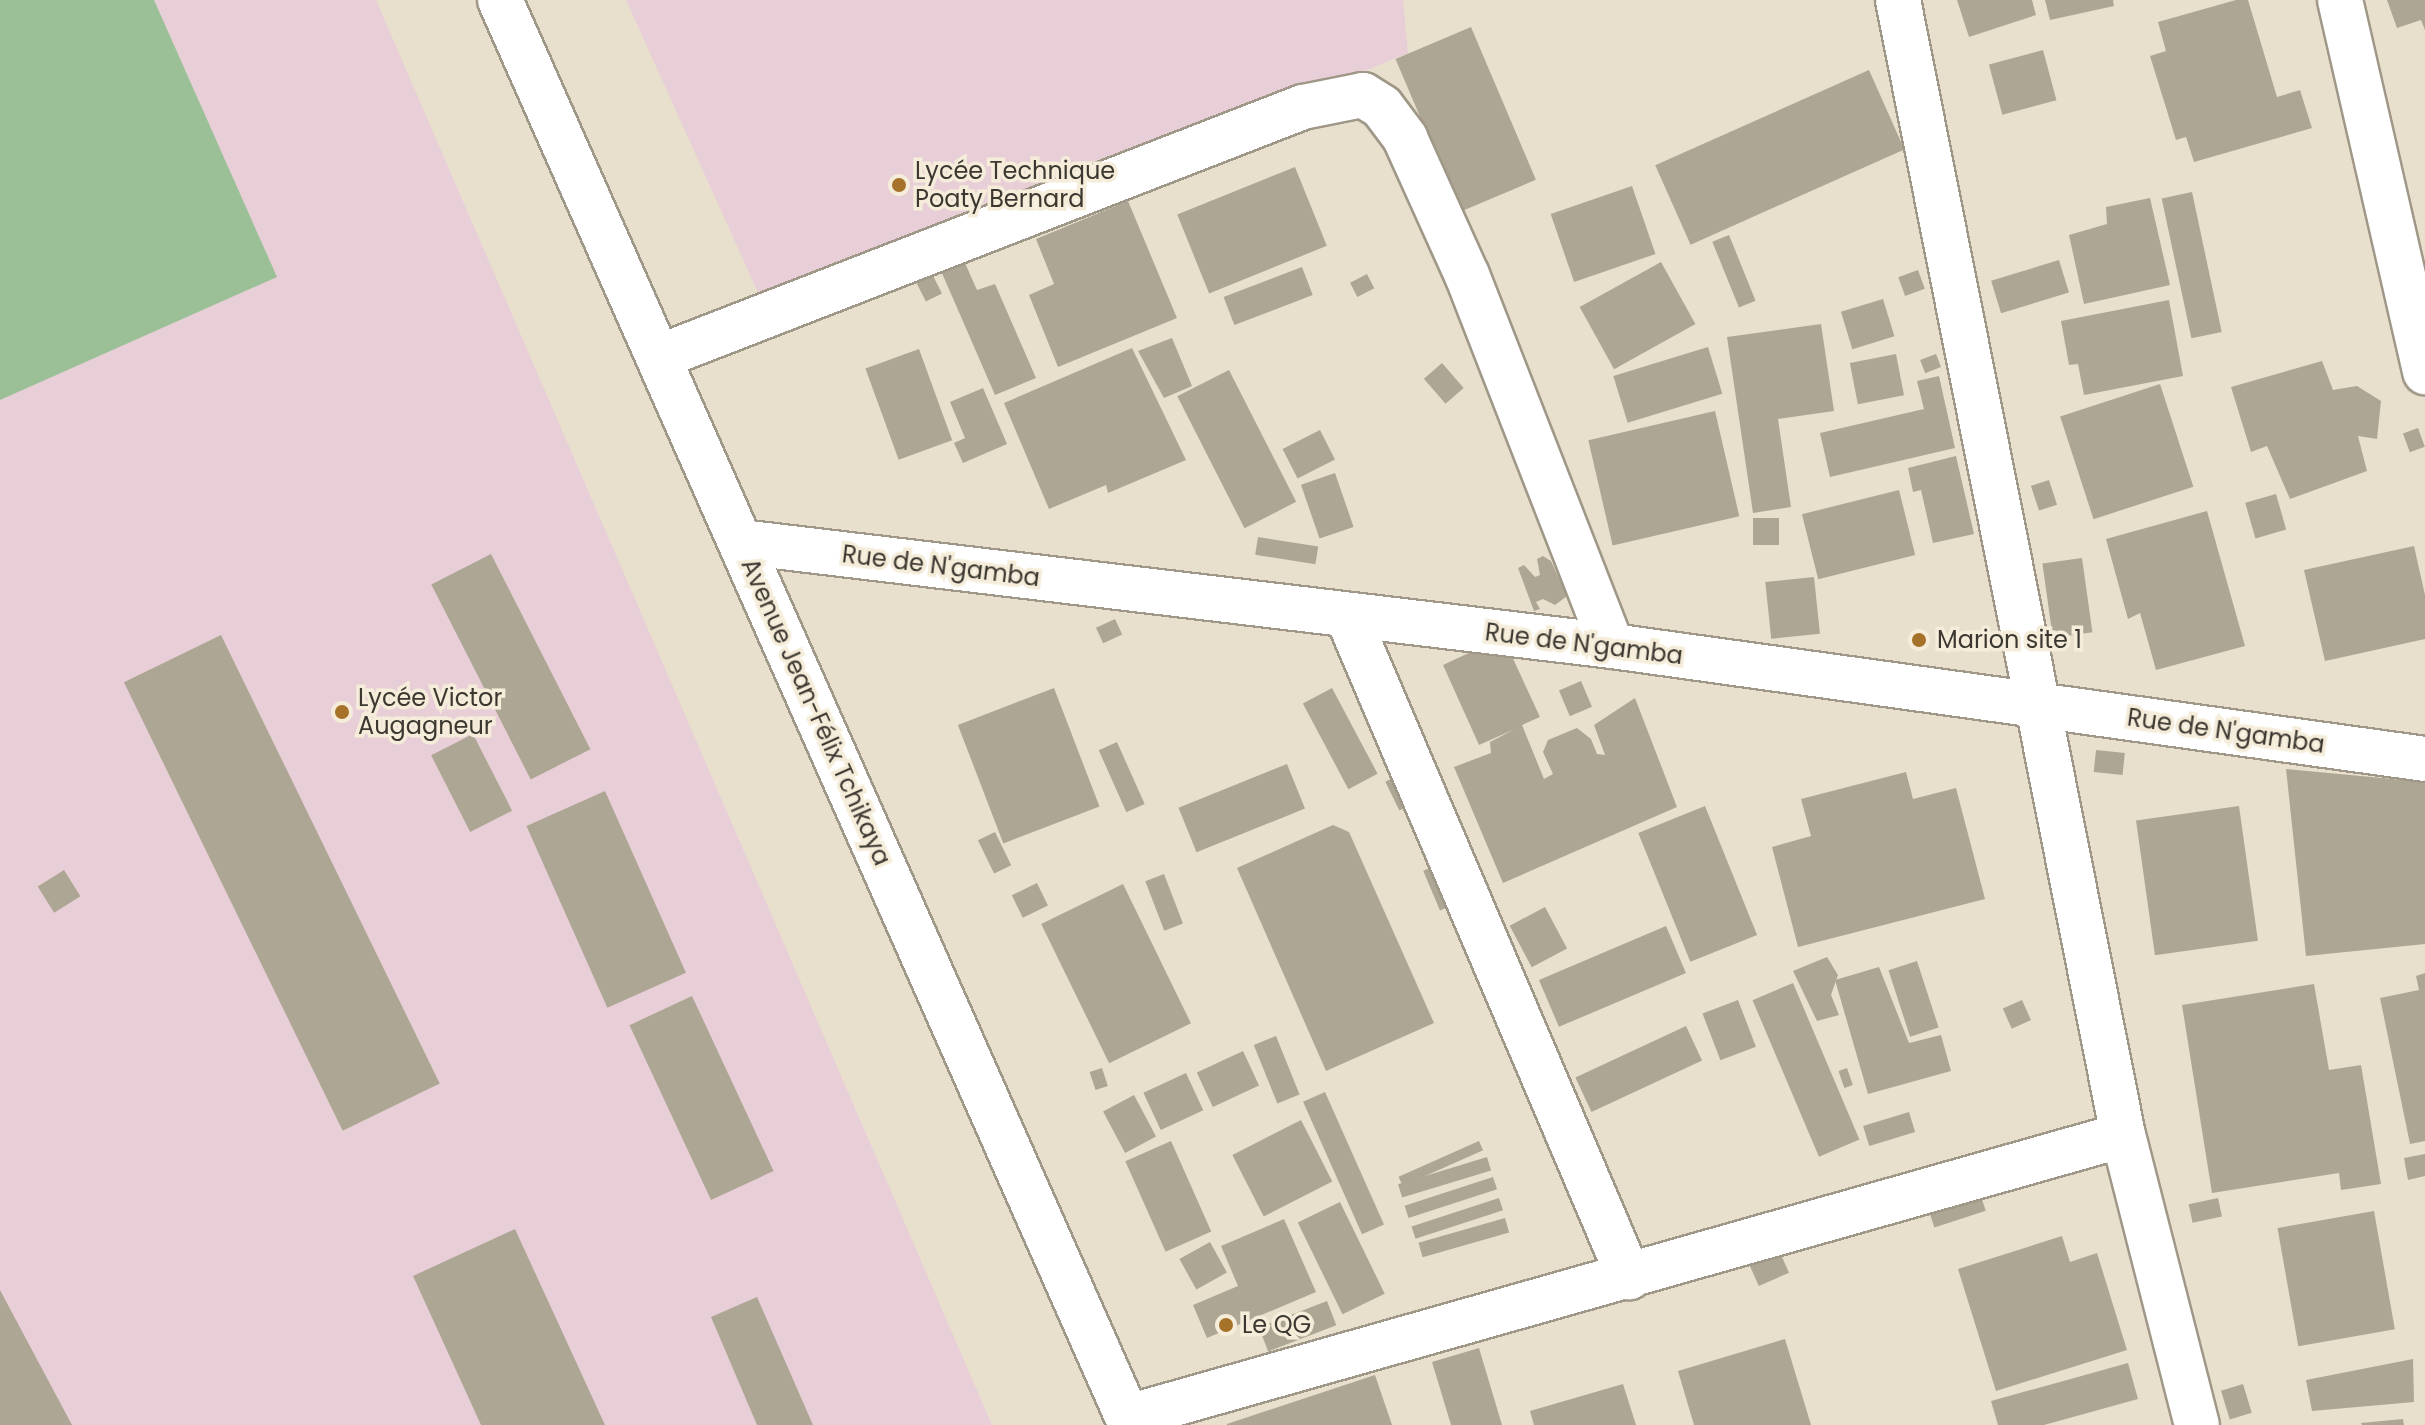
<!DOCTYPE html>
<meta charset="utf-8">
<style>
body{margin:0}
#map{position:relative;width:2425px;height:1425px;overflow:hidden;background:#e8dfcd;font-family:Poppins,sans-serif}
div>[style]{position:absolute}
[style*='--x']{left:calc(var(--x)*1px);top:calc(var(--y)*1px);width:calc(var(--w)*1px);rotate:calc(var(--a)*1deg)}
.education>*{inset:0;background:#e8cfd7}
.green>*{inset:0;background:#9bc098}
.building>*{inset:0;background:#aea694;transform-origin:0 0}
.roads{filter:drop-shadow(2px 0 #9f9787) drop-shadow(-2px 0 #9f9787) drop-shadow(0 2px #9f9787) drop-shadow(0 -2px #9f9787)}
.minor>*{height:44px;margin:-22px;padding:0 22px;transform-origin:22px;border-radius:22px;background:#fff}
.tertiary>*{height:44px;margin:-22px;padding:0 22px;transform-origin:22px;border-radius:22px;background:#fff}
.dots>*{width:22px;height:22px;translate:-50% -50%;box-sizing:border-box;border:4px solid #f5edda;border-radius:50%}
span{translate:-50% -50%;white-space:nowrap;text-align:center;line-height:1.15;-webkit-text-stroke:7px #f5edda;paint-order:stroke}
.poi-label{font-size:24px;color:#3c3831}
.left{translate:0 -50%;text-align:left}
.street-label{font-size:24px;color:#3c3831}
</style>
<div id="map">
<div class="education">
<i style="clip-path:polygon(0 0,376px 0,992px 1425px,0 1425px)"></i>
<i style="clip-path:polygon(626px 0,1403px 0,1408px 53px,769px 317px)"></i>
</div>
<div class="green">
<i style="clip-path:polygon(0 0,154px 0,277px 277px,0 400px)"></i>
</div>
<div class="building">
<i style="clip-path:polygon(1957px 0,2032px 0,2036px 15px,1969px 37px)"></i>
<i style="clip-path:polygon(2045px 0,2113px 0,2114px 6px,2050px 20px)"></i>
<i style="clip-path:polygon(2236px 0,2248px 0,2277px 97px,2300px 90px,2312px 128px,2194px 162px,2186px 137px,2176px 140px,2150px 56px,2166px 51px,2158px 22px)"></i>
<i style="clip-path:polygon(2387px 0,2425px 0,2425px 30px,2421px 20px,2397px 28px)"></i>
<i style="left:1471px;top:27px;width:166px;height:82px;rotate:67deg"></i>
<i style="left:2043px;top:50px;width:52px;height:56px;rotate:75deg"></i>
<i style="left:1869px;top:70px;width:87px;height:234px;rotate:66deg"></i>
<i style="left:1295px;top:167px;width:85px;height:127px;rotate:68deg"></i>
<i style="left:1632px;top:186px;width:72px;height:86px;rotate:71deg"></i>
<i style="left:2192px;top:192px;width:143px;height:31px;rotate:78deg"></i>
<i style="clip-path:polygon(2150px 198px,2170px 285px,2084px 304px,2069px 235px,2107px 224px,2106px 207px)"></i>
<i style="clip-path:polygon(1128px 201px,1177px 318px,1058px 367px,1029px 295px,1054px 284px,1036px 239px)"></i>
<i style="left:1729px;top:235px;width:71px;height:18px;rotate:68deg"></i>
<i style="clip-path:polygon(961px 254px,977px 290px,995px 284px,1036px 378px,995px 395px,938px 264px)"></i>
<i style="left:2059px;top:260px;width:34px;height:71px;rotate:73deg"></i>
<i style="left:1661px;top:262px;width:71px;height:93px;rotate:61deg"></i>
<i style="left:927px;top:264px;width:33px;height:18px;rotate:63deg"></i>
<i style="left:1302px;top:267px;width:30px;height:84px;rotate:69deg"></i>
<i style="left:1918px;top:270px;width:20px;height:21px;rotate:70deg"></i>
<i style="left:1367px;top:274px;width:16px;height:19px;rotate:63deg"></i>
<i style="left:1883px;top:299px;width:39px;height:44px;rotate:73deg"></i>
<i style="clip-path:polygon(2169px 300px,2183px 376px,2084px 395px,2078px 364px,2069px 365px,2061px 321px)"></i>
<i style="clip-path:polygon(1821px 324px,1834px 411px,1778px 419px,1791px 507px,1753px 513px,1727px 337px)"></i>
<i style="clip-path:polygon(1172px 338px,1192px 386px,1164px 398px,1138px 351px)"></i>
<i style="left:1708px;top:347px;width:49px;height:99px;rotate:73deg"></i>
<i style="clip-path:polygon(1132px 348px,1186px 460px,1108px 493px,1106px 485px,1049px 509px,1004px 403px)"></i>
<i style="left:919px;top:349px;width:97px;height:57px;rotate:70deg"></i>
<i style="left:1896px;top:354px;width:42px;height:47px;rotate:79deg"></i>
<i style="left:1936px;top:354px;width:14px;height:17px;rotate:69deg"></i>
<i style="clip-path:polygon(2322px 361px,2333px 390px,2357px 386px,2381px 401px,2377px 439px,2358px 436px,2367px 471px,2290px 499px,2267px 446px,2251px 452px,2231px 387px)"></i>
<i style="left:1442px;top:363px;width:33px;height:24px;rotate:49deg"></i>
<i style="left:1229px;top:370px;width:148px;height:58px;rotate:63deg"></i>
<i style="clip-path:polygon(1939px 376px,1955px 448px,1830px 477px,1820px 433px,1924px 409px,1917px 381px)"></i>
<i style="left:2160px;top:384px;width:108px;height:105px;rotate:72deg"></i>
<i style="clip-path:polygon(983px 388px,1007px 444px,963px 463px,954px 443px,965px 438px,950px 402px)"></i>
<i style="left:1715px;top:411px;width:108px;height:130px;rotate:77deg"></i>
<i style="left:2418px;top:428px;width:20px;height:16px;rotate:70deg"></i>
<i style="left:1320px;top:430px;width:33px;height:42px;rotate:63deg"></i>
<i style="clip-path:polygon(1956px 456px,1974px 534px,1933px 543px,1921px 490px,1913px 492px,1908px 468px)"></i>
<i style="left:1335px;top:473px;width:57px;height:36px;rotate:71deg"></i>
<i style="left:2049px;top:480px;width:26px;height:19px;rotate:72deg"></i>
<i style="left:1899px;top:490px;width:67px;height:100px;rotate:76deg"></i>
<i style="left:2276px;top:494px;width:37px;height:32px;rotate:74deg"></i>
<i style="clip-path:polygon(2207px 511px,2245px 646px,2156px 670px,2140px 613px,2128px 619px,2106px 539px)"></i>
<i style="left:1753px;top:518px;width:26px;height:27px"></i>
<i style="left:1258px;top:537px;width:61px;height:18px;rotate:9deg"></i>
<i style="clip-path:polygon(2414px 546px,2425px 595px,2425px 639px,2325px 661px,2304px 570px)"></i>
<i style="left:491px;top:554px;width:219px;height:67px;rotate:63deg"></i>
<i style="clip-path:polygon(1543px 556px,1551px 561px,1567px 596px,1555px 605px,1543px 599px,1536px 602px,1540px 609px,1534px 611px,1518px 568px,1524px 565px,1535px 577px,1540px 575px,1537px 559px)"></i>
<i style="left:2082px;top:558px;width:75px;height:40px;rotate:82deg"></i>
<i style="left:1814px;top:577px;width:57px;height:49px;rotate:84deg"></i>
<i style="left:1115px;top:619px;width:17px;height:21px;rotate:65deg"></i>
<i style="left:221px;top:635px;width:499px;height:108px;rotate:64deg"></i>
<i style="clip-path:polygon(1503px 637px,1540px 717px,1522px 725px,1544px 779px,1553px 774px,1543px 752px,1548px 740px,1577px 728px,1591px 739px,1597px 754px,1605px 755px,1594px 725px,1635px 698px,1677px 807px,1503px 883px,1454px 767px,1491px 753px,1490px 742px,1515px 729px,1479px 745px,1443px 665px)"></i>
<i style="left:1581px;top:681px;width:28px;height:24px;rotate:67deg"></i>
<i style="left:1054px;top:688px;width:127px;height:103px;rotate:69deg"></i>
<i style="left:1332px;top:688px;width:97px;height:33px;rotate:62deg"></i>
<i style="left:473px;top:734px;width:86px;height:47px;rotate:63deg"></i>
<i style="left:1117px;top:742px;width:68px;height:20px;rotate:66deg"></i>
<i style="left:2096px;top:750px;width:29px;height:22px;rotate:6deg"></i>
<i style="left:1287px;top:764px;width:48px;height:117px;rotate:68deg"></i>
<i style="clip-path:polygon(2286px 769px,2425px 782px,2425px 944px,2306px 956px)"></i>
<i style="clip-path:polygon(1906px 772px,1913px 799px,1956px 788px,1985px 899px,1798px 947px,1772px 847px,1811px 836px,1801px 799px)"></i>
<i style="left:1397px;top:776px;width:32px;height:13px;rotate:64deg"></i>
<i style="left:605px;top:791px;width:199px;height:86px;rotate:66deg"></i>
<i style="left:1705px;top:806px;width:139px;height:72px;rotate:68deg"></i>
<i style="left:2239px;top:806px;width:136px;height:104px;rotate:82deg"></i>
<i style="clip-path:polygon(1333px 825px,1349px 832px,1434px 1023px,1326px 1071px,1237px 868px)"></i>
<i style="left:995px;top:832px;width:37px;height:19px;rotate:64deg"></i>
<i style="left:1437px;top:865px;width:43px;height:15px;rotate:67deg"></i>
<i style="left:64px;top:870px;width:31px;height:31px;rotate:58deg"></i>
<i style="left:1164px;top:874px;width:53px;height:20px;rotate:69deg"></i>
<i style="left:1037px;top:883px;width:25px;height:28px;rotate:64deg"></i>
<i style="left:1123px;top:884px;width:155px;height:91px;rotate:64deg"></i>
<i style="left:1545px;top:907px;width:47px;height:40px;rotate:62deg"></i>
<i style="left:1666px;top:926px;width:51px;height:138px;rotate:67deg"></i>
<i style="clip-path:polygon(1827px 957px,1838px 975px,1831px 995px,1839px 1015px,1817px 1021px,1793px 971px)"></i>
<i style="left:1917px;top:961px;width:70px;height:30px;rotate:72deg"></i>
<i style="clip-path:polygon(1879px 967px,1909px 1043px,1941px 1035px,1951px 1071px,1868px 1094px,1835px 980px)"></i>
<i style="clip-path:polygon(2425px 973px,2425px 1141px,2410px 1144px,2380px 998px,2419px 990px,2416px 976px)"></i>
<i style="left:1793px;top:983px;width:170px;height:44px;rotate:67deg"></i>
<i style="clip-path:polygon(2314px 984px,2329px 1070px,2361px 1065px,2381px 1184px,2341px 1190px,2339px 1173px,2212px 1193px,2182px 1005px)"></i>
<i style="left:692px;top:996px;width:193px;height:69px;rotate:65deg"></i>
<i style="left:1738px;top:1000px;width:50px;height:38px;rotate:69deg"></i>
<i style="left:2022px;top:1000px;width:22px;height:21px;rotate:66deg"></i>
<i style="left:1686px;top:1026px;width:38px;height:122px;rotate:65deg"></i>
<i style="left:1276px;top:1036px;width:63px;height:24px;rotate:68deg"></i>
<i style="left:1243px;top:1051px;width:38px;height:51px;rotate:65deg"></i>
<i style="left:1102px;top:1068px;width:19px;height:13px;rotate:72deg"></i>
<i style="left:1847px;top:1068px;width:18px;height:9px;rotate:71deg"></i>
<i style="left:1186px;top:1073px;width:41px;height:47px;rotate:65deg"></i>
<i style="left:1325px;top:1092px;width:145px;height:24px;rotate:66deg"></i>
<i style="left:1134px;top:1095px;width:47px;height:35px;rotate:62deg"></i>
<i style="left:1909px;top:1112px;width:21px;height:48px;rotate:73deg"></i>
<i style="left:1301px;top:1120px;width:69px;height:77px;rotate:63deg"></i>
<i style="left:1171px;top:1141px;width:99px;height:50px;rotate:66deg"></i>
<i style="left:1479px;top:1141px;width:10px;height:88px;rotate:66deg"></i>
<i style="clip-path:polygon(2425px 1154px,2425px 1176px,2408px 1180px,2404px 1158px)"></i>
<i style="left:1487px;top:1157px;width:14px;height:93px;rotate:73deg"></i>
<i style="left:1493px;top:1177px;width:13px;height:93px;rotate:72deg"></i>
<i style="left:1978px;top:1187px;width:25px;height:54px;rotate:72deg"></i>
<i style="left:1499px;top:1198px;width:13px;height:92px;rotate:72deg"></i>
<i style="left:2218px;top:1198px;width:19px;height:30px;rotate:78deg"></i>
<i style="left:1340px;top:1202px;width:102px;height:47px;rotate:64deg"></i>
<i style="left:2374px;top:1211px;width:120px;height:98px;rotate:80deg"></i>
<i style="left:1505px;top:1218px;width:15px;height:90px;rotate:74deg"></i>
<i style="clip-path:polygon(1284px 1219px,1316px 1292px,1207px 1338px,1193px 1305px,1238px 1286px,1221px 1246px)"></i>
<i style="clip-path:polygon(515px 1229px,605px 1425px,481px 1425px,413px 1276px)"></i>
<i style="clip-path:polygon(2062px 1236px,2070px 1262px,2097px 1253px,2127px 1350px,1996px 1391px,1958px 1269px)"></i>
<i style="left:1210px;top:1242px;width:35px;height:35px;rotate:61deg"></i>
<i style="left:1778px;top:1248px;width:27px;height:33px;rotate:66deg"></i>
<i style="clip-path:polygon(0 1290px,72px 1425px,0 1425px)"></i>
<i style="clip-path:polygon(757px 1297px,813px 1425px,757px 1425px,711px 1317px)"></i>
<i style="left:1327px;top:1301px;width:26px;height:73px;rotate:69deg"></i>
<i style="clip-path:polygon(1785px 1339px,1811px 1425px,1694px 1425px,1678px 1371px)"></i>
<i style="clip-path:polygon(1479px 1348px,1502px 1425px,1451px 1425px,1432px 1362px)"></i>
<i style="clip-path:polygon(2413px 1359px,2414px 1402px,2312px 1411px,2306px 1380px)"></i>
<i style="clip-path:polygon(2128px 1363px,2138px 1399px,2044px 1425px,1998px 1425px,1991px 1401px)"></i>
<i style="clip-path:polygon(1375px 1375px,1392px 1425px,1227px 1425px,1227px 1424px)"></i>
<i style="clip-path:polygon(1623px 1384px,1636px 1425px,1534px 1425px,1530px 1411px)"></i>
<i style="left:2243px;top:1384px;width:30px;height:23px;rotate:73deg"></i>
<i style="clip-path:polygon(2403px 1419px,2404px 1425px,2362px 1425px,2361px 1423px)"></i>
</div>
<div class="roads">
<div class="minor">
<i style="--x:1898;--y:0;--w:1157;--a:78.79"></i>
<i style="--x:2123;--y:1135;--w:299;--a:75.7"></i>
<i style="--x:2340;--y:0;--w:382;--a:77.1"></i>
<i style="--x:659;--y:357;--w:691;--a:-21.22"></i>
<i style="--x:1303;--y:107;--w:61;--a:-11.3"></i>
<i style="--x:1363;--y:95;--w:22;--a:32"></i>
<i style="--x:1382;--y:107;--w:39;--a:53"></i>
<i style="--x:1405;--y:138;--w:150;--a:65.7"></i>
<i style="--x:1467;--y:275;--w:398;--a:68.7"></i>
<i style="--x:741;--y:542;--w:877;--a:6.81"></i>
<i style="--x:1612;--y:646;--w:821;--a:7.91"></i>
<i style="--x:1347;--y:615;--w:720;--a:66.93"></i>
<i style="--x:1128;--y:1417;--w:1034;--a:-15.82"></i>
</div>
<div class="tertiary">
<i style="--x:500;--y:0;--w:1558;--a:66.12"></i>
</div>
</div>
<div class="dots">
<i style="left:899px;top:185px;background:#a6722a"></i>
<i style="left:1919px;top:640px;background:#a6722a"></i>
<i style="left:342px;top:712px;background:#a6722a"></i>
<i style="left:1226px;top:1325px;background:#a6722a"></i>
</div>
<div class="poi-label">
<span class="left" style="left:915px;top:185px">Lycée Technique<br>Poaty Bernard</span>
<span class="left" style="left:1937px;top:640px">Marion site 1</span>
<span class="left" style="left:358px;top:712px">Lycée Victor<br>Augagneur</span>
<span class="left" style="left:1242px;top:1325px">Le QG</span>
</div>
<div class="street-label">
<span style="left:941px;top:566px;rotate:7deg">Rue de N'gamba</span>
<span style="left:1584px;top:644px;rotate:7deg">Rue de N'gamba</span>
<span style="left:816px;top:712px;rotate:66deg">Avenue Jean-Félix Tchikaya</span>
<span style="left:2226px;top:731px;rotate:8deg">Rue de N'gamba</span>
</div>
</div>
